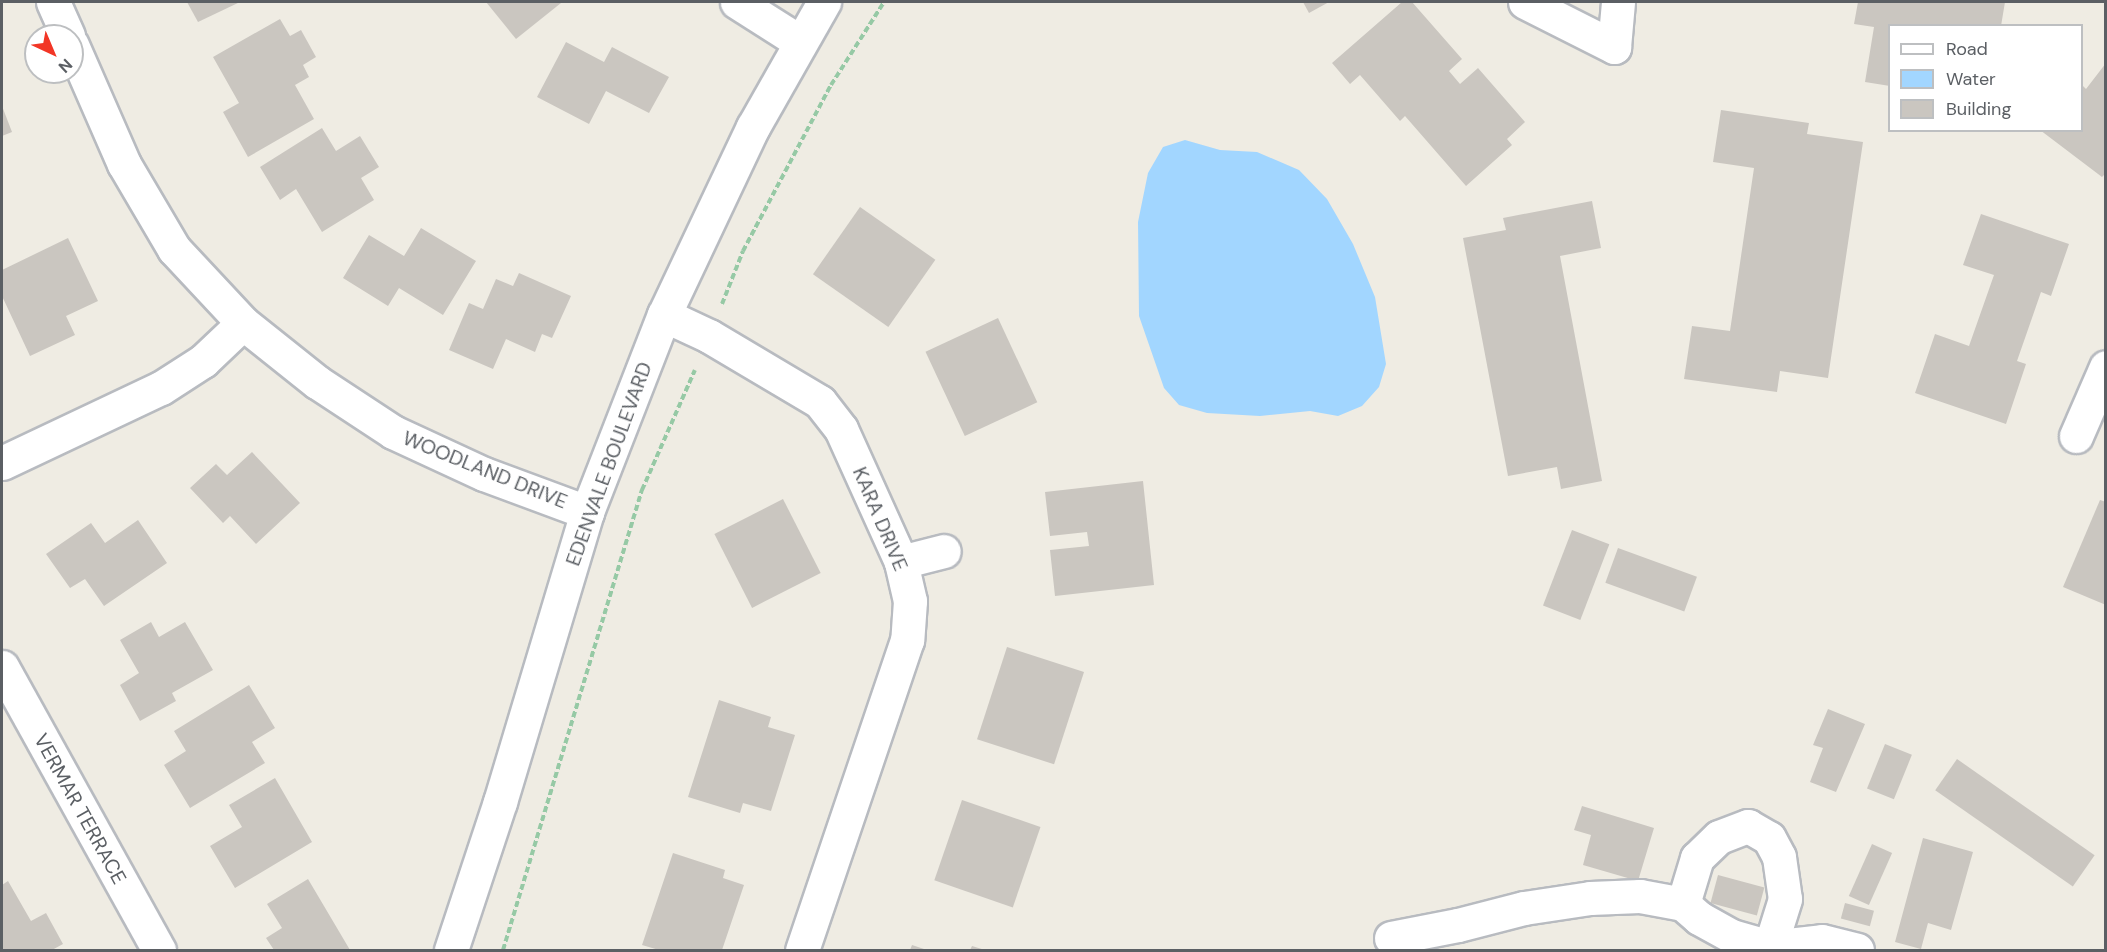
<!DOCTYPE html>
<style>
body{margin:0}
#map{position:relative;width:2107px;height:952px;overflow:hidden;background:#efece3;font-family:"DM Sans",sans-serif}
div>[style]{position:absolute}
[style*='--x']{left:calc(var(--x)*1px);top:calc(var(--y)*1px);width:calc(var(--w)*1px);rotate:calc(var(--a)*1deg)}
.water>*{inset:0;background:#a2d6ff}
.building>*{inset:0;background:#cac6c0;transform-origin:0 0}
.path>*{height:4px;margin-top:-2px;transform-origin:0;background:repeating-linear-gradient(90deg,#96c9a5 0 6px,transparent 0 9px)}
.roads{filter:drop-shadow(2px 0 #b8bbc0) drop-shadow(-2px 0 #b8bbc0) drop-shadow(0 2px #b8bbc0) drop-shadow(0 -2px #b8bbc0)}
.minor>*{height:33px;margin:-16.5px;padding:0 16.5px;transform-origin:16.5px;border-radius:16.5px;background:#fff}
span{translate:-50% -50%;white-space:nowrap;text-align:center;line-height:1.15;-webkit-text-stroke:4.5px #fff;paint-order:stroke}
.street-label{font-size:20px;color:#5b5f64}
.frame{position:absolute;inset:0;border:3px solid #5b5f64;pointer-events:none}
.legend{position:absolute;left:1888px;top:24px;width:195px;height:108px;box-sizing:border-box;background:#fff;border:2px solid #bdbfc1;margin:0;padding:8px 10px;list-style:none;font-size:18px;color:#5b5f64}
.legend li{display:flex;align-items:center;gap:12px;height:30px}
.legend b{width:30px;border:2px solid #bdbfc1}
.north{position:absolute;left:24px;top:24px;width:60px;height:60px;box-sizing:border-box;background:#fff;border:2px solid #bdbfc1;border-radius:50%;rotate:136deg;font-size:16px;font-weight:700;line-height:24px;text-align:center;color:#5b5f64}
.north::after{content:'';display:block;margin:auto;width:21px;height:27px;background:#f23626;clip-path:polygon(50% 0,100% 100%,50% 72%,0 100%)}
</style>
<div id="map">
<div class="water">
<i style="clip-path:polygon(1185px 140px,1220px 150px,1257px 152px,1299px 170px,1327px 199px,1353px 244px,1375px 297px,1386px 364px,1379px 387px,1362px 406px,1338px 416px,1310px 411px,1260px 416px,1207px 413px,1179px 405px,1164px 388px,1139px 316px,1138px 222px,1148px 173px,1163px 147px)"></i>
</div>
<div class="building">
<i style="clip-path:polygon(187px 2px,240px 2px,198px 22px)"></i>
<i style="clip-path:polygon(486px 2px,560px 2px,561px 3px,516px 39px)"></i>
<i style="clip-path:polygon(1303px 2px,1329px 2px,1309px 13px)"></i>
<i style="clip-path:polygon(1402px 2px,1412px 2px,1462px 59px,1449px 71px,1460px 84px,1478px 68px,1525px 122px,1507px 139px,1512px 145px,1466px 186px,1405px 116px,1400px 121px,1360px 75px,1350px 84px,1332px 63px)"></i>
<i style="clip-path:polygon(1858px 2px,2005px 2px,2001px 26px,1890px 26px,1890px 86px,1865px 82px,1874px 27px,1854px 24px)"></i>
<i style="clip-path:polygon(280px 19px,290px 36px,301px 30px,316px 57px,303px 65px,309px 77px,295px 85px,314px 119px,248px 157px,223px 112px,239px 103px,213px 57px)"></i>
<i style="clip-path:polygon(566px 42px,604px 62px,612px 47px,669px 77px,649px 113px,606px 91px,589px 124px,537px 97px)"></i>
<i style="clip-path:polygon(2106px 63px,2106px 173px,2102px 177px,2040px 130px,2082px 130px,2082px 85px,2086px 89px)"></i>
<i style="clip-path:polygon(2px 106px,12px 132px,2px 136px)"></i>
<i style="clip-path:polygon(1721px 110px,1809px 123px,1807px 134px,1863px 142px,1828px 378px,1780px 371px,1777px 392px,1684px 379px,1692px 326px,1730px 331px,1754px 168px,1713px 162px)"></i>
<i style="clip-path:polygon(322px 128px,336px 151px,360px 136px,379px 167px,361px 178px,374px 200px,322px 232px,296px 189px,280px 200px,260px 167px)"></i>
<i style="clip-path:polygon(1592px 201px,1601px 248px,1560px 256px,1602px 481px,1561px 489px,1557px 467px,1508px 476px,1463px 238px,1506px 230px,1503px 218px)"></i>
<i style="left:860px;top:207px;width:92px;height:82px;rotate:35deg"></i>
<i style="clip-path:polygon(1981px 214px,2069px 244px,2051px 296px,2041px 292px,2017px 361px,2026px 364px,2006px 424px,1915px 393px,1935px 334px,1969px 346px,1994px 275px,1963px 265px)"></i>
<i style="clip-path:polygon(421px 228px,476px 261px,443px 315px,399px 288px,388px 306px,343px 278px,369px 235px,404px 256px)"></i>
<i style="clip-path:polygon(68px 238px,98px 301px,66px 316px,75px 335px,30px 356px,2px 296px,2px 270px)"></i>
<i style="clip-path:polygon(519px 273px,571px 296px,552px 338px,542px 334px,535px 352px,506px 339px,493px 369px,449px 350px,469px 303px,483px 309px,496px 279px,513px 286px)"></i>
<i style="left:998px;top:318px;width:93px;height:80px;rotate:65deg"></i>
<i style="clip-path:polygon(252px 452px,300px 503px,256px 544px,230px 516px,223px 523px,190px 488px,216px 464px,227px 475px)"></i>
<i style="clip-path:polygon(1143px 481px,1154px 585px,1055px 596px,1050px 550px,1089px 546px,1087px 532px,1050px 536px,1045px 492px)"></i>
<i style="left:783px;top:499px;width:83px;height:77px;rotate:63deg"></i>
<i style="clip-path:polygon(2100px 500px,2106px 502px,2106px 605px,2063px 587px)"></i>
<i style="clip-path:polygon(138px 520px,167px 563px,104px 606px,85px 579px,70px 588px,46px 554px,91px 523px,105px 543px)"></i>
<i style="left:1572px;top:530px;width:40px;height:81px;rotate:21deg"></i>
<i style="left:1618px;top:548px;width:84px;height:37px;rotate:20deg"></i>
<i style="clip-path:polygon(151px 622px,159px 637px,185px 622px,213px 670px,172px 693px,176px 701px,140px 721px,120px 685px,139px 673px,120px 640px)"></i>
<i style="left:1007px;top:647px;width:81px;height:97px;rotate:18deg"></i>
<i style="clip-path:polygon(249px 685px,275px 728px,252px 742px,265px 763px,190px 808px,164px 765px,186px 751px,174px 731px)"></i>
<i style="clip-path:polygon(719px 700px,771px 717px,768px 727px,795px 735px,771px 811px,743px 803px,740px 813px,688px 797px)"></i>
<i style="clip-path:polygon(1828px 709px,1865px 724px,1836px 792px,1810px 782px,1823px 748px,1813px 745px)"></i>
<i style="left:1885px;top:744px;width:29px;height:48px;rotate:22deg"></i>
<i style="left:1957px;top:759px;width:168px;height:38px;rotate:35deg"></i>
<i style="clip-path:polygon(275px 778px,312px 842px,235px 888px,210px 846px,242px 827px,229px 805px)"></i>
<i style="left:962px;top:800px;width:83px;height:85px;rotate:19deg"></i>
<i style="clip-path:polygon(1582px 806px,1654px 828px,1638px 881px,1583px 865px,1591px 835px,1574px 830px)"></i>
<i style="clip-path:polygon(1923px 838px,1973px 852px,1951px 930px,1928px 923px,1921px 949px,1895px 942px)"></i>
<i style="left:1872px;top:844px;width:22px;height:57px;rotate:24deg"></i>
<i style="clip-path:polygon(673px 853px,725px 870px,723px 878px,744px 885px,722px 950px,659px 950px,642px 945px)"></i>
<i style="left:1718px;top:875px;width:48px;height:29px;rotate:15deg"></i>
<i style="clip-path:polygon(308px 879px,350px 950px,274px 950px,266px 938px,282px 928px,267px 904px)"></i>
<i style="clip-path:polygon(8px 881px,31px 921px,46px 913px,63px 944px,52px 950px,2px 950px,2px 885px)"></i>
<i style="left:1845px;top:903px;width:30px;height:16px;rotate:15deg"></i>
<i style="clip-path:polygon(912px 945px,927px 950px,910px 950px)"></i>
<i style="clip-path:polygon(972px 946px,985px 950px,970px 950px)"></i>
</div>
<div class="path">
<i style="--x:722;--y:304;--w:57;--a:-68.4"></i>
<i style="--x:743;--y:251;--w:188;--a:-62.1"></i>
<i style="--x:831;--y:85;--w:98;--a:-57.4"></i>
<i style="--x:503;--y:950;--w:481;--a:-73.2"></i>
<i style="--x:642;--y:490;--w:131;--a:-66.2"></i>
</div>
<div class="roads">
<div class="minor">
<i style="--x:53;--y:2;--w:37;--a:66"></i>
<i style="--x:737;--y:2;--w:75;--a:32.4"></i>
<i style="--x:1525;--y:2;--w:100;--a:26.8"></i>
<i style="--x:1614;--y:47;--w:45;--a:-84.9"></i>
<i style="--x:72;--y:45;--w:130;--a:66.4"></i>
<i style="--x:124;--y:164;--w:99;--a:59.5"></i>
<i style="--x:174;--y:249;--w:101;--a:47"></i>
<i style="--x:243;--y:323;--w:95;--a:38.6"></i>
<i style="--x:317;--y:382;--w:91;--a:33.3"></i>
<i style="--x:393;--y:432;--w:100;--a:24.8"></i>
<i style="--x:484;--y:474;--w:110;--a:20.3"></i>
<i style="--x:664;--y:315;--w:50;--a:25"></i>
<i style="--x:709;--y:336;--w:129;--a:30.7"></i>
<i style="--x:820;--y:402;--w:34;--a:52"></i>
<i style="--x:841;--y:429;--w:146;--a:65.7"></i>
<i style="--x:901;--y:562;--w:40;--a:77"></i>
<i style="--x:910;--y:601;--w:39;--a:94"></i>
<i style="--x:907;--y:640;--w:327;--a:108.7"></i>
<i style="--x:2076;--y:436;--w:75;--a:-66.5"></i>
<i style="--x:2;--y:463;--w:176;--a:-25.3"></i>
<i style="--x:161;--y:388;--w:50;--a:-32.7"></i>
<i style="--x:203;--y:361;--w:55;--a:-43.5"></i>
<i style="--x:901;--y:562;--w:44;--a:-14.3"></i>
<i style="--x:2;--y:667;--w:324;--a:61"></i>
<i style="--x:1683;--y:904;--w:48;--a:-73.1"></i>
<i style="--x:1697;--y:858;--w:30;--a:-44"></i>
<i style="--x:1719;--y:837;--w:31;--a:-21"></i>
<i style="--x:1748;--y:826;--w:24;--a:30"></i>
<i style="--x:1769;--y:838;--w:21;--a:62"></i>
<i style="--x:1779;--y:857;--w:42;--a:81.9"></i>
<i style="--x:1785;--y:899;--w:53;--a:107.4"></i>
<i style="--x:1391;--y:938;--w:68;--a:-11"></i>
<i style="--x:1458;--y:925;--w:68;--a:-14.4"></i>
<i style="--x:1524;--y:908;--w:67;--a:-8.6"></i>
<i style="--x:1590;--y:898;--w:50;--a:-2.3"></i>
<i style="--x:1640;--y:896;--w:44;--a:10.5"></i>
<i style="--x:1683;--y:904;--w:21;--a:41"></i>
<i style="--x:1699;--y:918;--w:38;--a:29"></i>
<i style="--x:1732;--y:936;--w:40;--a:16"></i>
<i style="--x:1770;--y:947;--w:52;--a:-6.6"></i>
<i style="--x:1822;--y:941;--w:36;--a:14"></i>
<i style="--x:451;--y:950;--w:156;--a:-71.7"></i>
<i style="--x:500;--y:802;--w:303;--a:-73.3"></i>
<i style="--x:587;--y:512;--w:212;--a:-68.7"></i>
<i style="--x:664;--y:315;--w:208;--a:-64.7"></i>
<i style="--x:753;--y:127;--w:144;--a:-60.4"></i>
</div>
</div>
<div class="street-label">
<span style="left:609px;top:464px;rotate:-70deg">EDENVALE BOULEVARD</span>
<span style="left:485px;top:470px;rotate:22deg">WOODLAND DRIVE</span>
<span style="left:880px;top:519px;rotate:67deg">KARA DRIVE</span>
<span style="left:80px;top:809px;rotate:61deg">VERMAR TERRACE</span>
</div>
<div class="frame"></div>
<ul class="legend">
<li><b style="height:8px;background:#fff"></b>Road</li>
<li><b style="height:16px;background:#a2d6ff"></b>Water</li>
<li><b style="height:16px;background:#cac6c0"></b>Building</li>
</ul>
<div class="north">N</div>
</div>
